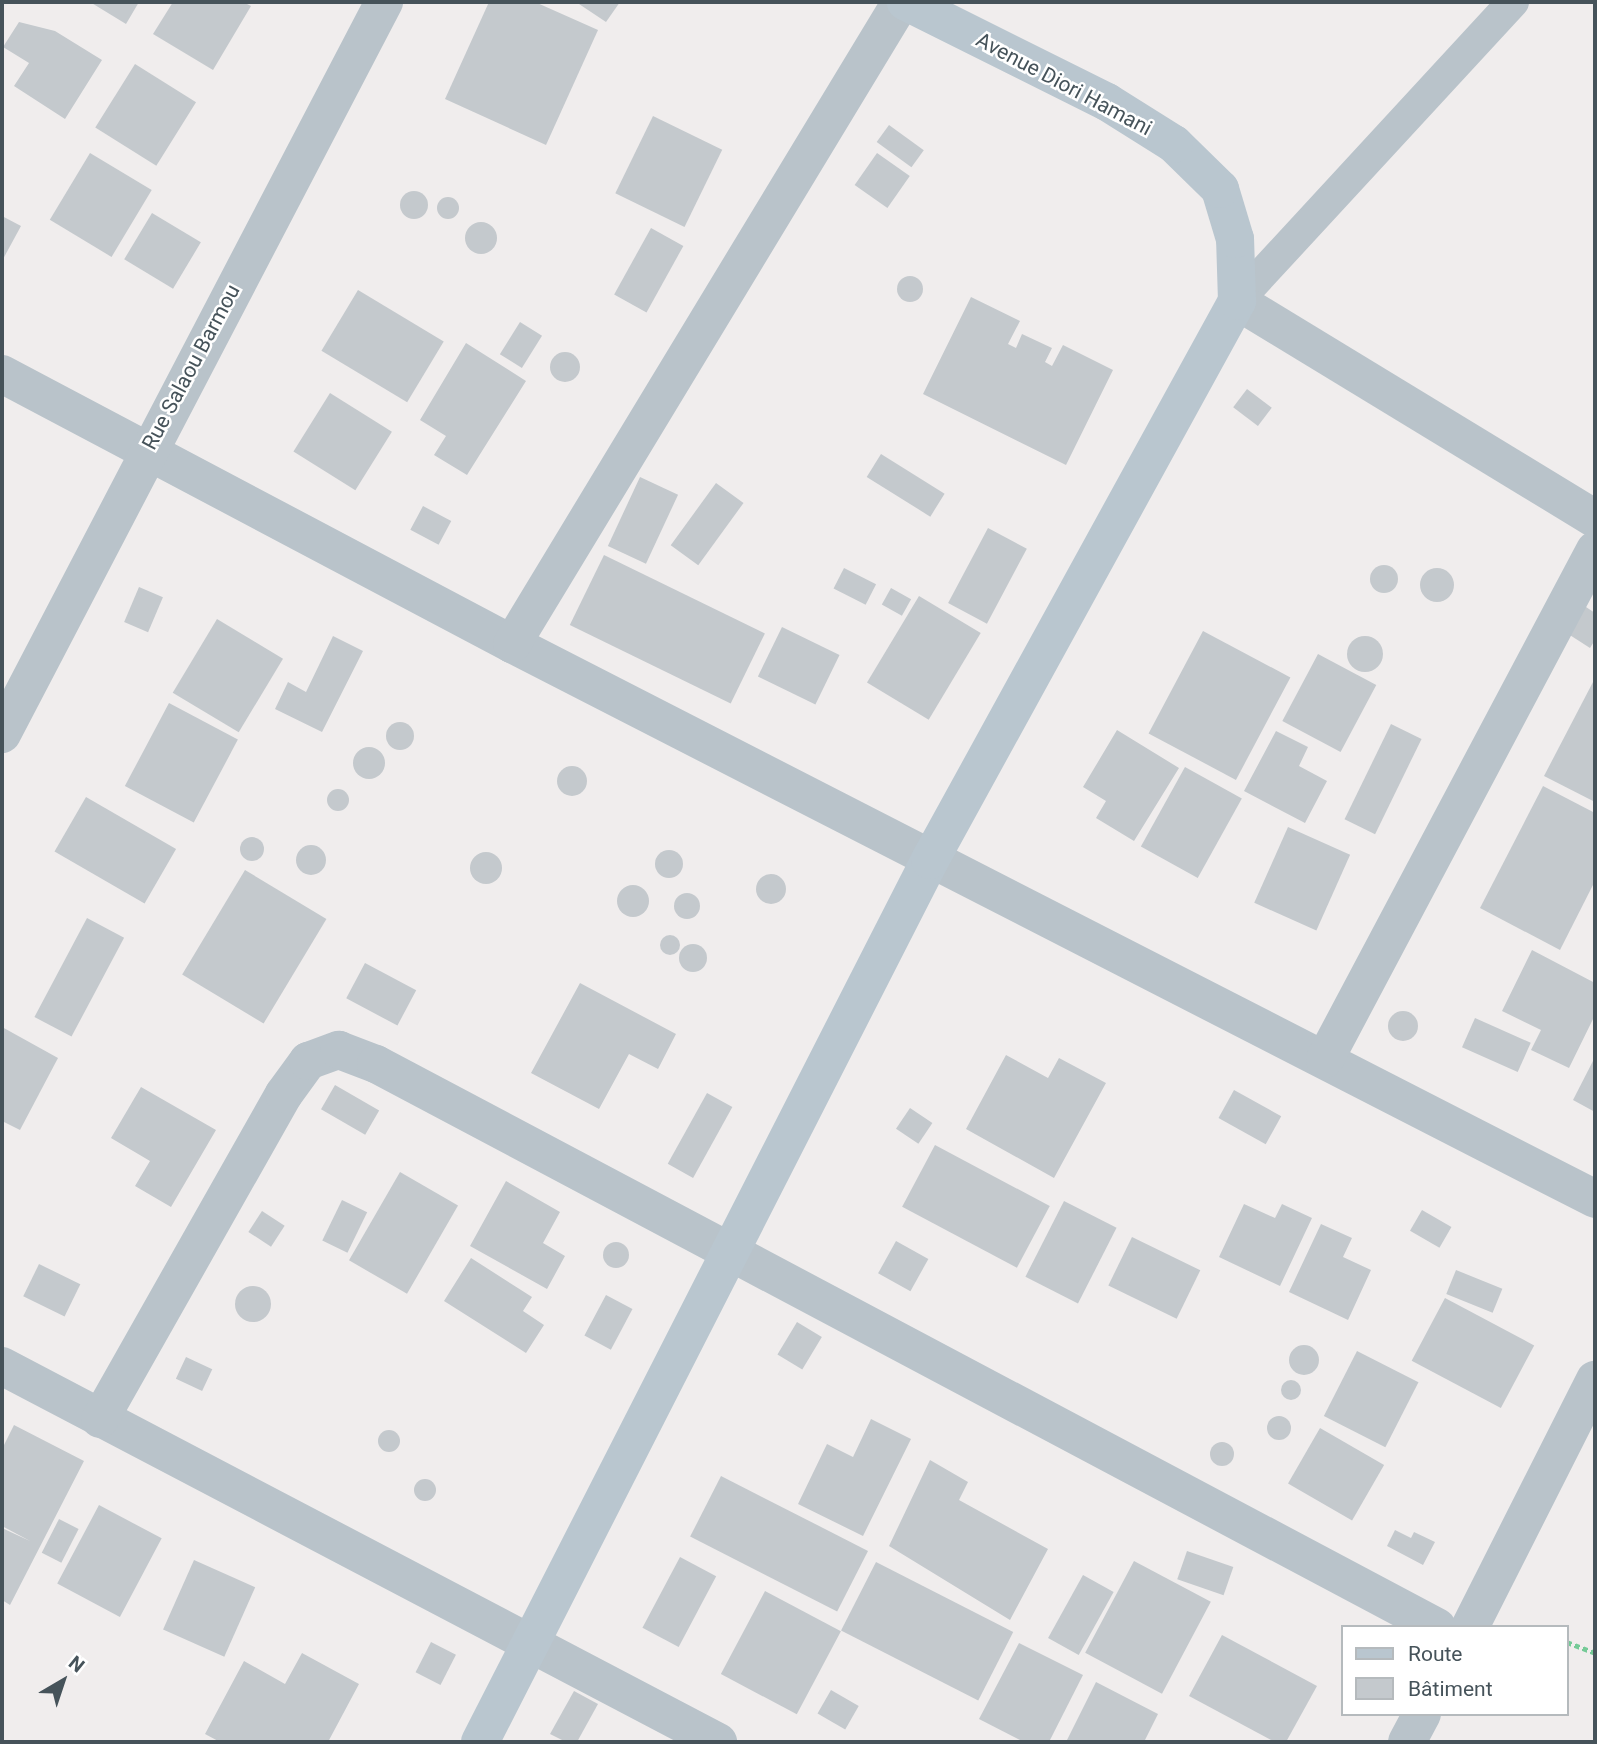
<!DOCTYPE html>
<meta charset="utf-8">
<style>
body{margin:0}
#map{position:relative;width:1597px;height:1744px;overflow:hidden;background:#f0eded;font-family:Roboto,sans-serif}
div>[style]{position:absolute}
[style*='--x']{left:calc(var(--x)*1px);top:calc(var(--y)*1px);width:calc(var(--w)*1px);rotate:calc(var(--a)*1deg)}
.building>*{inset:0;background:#c4c9cd;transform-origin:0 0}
.round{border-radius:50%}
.path>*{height:4.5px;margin-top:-2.25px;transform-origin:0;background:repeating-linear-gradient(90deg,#75ca97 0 5px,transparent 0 8.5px)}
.lane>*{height:32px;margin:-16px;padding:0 16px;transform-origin:16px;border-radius:16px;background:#b9c3ca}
.street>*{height:38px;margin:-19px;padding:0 19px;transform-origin:19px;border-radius:19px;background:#b9c3ca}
.secondary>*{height:38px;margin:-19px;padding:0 19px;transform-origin:19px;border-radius:19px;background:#b9c6cf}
span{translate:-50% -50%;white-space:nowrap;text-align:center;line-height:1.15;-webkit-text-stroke:5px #fff;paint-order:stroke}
.street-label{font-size:21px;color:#46535a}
.frame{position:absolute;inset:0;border:4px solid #46535a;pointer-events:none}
.legend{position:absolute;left:1341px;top:1625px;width:228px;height:91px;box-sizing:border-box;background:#fff;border:2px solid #b5babd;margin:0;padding:9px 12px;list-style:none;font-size:21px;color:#46535a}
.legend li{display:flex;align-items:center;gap:14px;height:35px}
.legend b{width:35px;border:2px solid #b5babd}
.north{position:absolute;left:28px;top:1646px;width:70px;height:70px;-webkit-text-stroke:5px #fff;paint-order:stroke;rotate:39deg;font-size:19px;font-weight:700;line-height:28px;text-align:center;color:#46535a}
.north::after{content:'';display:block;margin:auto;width:24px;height:32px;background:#46535a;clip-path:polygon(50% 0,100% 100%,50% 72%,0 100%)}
</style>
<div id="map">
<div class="building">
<i style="clip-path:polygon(90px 2px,139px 2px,126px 24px)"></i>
<i style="clip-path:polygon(173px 2px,243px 2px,251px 6px,213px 70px,153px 34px)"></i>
<i style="clip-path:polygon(489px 2px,535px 2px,598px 30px,546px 145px,445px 99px)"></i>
<i style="clip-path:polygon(576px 2px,620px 2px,606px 22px)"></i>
<i style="clip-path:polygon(19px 22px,55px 31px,102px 60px,65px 119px,14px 86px,29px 63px,3px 47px)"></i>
<i style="left:135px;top:64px;width:72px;height:75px;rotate:32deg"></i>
<i style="left:653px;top:116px;width:77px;height:86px;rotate:26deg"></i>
<i style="left:889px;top:125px;width:43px;height:21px;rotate:36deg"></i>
<i style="left:90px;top:153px;width:72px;height:78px;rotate:31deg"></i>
<i style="left:877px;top:153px;width:40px;height:39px;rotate:35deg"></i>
<i class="round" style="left:400px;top:191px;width:28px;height:28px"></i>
<i class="round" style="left:437px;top:197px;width:22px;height:22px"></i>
<i style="left:152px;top:213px;width:57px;height:54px;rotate:31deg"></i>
<i style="clip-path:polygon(2px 216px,21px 226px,2px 261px)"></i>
<i class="round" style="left:465px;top:222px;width:32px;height:32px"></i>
<i style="left:651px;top:228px;width:37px;height:76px;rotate:29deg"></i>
<i class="round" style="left:897px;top:276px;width:26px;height:26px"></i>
<i style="left:358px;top:290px;width:100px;height:71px;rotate:31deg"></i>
<i style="clip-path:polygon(971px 297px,1020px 321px,1008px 344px,1016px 348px,1022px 334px,1052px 348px,1045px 362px,1052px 366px,1063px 345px,1113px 370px,1066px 465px,923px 394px)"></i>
<i style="left:520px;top:322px;width:26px;height:38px;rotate:32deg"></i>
<i style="clip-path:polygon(466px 343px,526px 381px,467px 475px,434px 455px,446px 436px,420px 420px)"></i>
<i class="round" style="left:550px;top:352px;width:30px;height:30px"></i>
<i style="left:1247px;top:389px;width:31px;height:23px;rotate:37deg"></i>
<i style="left:330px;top:393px;width:73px;height:69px;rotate:32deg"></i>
<i style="left:881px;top:454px;width:75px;height:27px;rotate:32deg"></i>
<i style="left:640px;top:477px;width:42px;height:76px;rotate:25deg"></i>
<i style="left:716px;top:483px;width:34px;height:77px;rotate:36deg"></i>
<i style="left:423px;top:506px;width:32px;height:27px;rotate:28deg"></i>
<i style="left:988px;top:528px;width:44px;height:85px;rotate:28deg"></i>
<i style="left:604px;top:555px;width:179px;height:78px;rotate:26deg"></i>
<i class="round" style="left:1370px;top:565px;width:28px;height:28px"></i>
<i style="left:844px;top:568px;width:36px;height:23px;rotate:27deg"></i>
<i class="round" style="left:1420px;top:568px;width:34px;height:34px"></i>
<i style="left:139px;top:587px;width:26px;height:38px;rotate:23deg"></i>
<i style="left:891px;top:588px;width:23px;height:19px;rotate:29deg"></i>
<i style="left:919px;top:596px;width:72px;height:101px;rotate:31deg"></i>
<i style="clip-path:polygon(1580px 603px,1595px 613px,1595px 640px,1590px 648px,1562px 630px)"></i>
<i style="left:217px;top:619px;width:77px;height:86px;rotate:31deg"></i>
<i style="left:782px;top:627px;width:64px;height:55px;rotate:26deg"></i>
<i style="left:1203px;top:631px;width:99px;height:116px;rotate:28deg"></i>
<i class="round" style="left:1347px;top:636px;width:36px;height:36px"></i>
<i style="clip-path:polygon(333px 636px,363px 651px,322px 732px,275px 709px,288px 682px,306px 692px)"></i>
<i style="left:1318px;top:654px;width:66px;height:76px;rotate:28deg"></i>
<i style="clip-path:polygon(1593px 682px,1595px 683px,1595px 802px,1544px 776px)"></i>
<i style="left:169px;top:703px;width:78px;height:94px;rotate:28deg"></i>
<i class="round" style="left:386px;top:722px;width:28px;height:28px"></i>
<i style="left:1391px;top:724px;width:34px;height:106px;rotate:26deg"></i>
<i style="clip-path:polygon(1117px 730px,1179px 768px,1134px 841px,1096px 818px,1106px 801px,1083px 787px)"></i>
<i style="clip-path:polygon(1276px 731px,1308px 747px,1299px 766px,1327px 781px,1305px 823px,1244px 791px)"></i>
<i class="round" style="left:353px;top:747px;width:32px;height:32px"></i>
<i class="round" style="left:557px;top:766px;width:30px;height:30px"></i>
<i style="left:1185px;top:767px;width:65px;height:91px;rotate:29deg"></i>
<i style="clip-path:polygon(1543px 786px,1595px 813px,1595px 881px,1560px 950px,1480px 908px)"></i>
<i class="round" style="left:327px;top:789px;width:22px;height:22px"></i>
<i style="left:86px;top:797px;width:104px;height:63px;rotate:30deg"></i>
<i style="left:1288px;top:827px;width:68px;height:83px;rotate:24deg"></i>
<i class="round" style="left:240px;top:837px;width:24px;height:24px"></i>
<i class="round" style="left:296px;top:845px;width:30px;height:30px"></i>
<i class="round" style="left:655px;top:850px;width:28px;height:28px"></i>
<i class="round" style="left:470px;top:852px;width:32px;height:32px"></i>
<i style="left:245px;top:870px;width:95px;height:122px;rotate:31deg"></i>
<i class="round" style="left:756px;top:874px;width:30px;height:30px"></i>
<i class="round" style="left:617px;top:885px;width:32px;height:32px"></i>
<i class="round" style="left:674px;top:893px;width:26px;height:26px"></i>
<i style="left:87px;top:918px;width:42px;height:112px;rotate:28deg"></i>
<i class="round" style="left:660px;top:935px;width:20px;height:20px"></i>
<i class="round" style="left:679px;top:944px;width:28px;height:28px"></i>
<i style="clip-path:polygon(1532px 950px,1595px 983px,1595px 1015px,1569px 1068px,1531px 1050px,1541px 1030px,1502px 1011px)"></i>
<i style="left:365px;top:963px;width:58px;height:40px;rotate:28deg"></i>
<i style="clip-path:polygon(580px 983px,676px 1034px,658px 1069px,629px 1054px,599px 1109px,531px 1073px)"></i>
<i class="round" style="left:1388px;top:1011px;width:30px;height:30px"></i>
<i style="left:1475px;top:1018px;width:61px;height:32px;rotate:24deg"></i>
<i style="clip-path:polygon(2px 1027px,58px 1058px,20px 1130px,2px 1121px)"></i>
<i style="clip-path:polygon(1006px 1055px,1048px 1078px,1059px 1058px,1106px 1083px,1054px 1178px,966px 1129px)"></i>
<i style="clip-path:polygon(1595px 1057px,1595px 1112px,1573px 1100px)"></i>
<i style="left:335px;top:1085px;width:51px;height:28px;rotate:30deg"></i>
<i style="clip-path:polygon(141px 1087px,216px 1130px,171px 1207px,135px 1186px,150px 1161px,111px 1138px)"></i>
<i style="left:1234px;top:1090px;width:54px;height:32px;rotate:29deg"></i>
<i style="left:707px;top:1093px;width:29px;height:81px;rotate:29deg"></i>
<i style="left:910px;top:1108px;width:27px;height:25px;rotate:34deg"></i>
<i style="left:935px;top:1145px;width:130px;height:70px;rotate:28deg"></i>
<i style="left:400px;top:1172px;width:67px;height:102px;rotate:30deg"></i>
<i style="clip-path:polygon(506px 1181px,560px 1212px,543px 1243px,565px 1256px,547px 1289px,470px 1246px)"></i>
<i style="left:342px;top:1200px;width:28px;height:45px;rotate:26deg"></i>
<i style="left:1064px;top:1201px;width:59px;height:85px;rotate:27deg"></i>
<i style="clip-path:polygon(1244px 1204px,1275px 1218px,1282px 1204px,1312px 1218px,1280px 1286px,1219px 1257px)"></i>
<i style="left:1422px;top:1210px;width:34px;height:24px;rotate:30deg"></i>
<i style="left:262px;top:1211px;width:27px;height:25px;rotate:33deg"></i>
<i style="clip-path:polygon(1321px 1224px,1352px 1238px,1343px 1257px,1371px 1270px,1348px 1320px,1289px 1292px)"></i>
<i style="left:1132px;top:1237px;width:76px;height:54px;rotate:26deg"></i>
<i style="left:896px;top:1241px;width:37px;height:37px;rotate:29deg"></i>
<i class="round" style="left:603px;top:1242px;width:26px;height:26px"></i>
<i style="clip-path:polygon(471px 1258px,532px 1297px,523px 1311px,544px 1325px,526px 1353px,444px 1301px)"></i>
<i style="left:39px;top:1264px;width:46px;height:36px;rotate:26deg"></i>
<i style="left:1456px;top:1270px;width:50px;height:26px;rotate:22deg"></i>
<i class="round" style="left:235px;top:1286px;width:36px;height:36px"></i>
<i style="left:606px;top:1295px;width:30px;height:46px;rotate:28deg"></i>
<i style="left:1445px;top:1298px;width:101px;height:71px;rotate:28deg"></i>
<i style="left:797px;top:1322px;width:29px;height:38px;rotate:31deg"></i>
<i class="round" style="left:1289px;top:1345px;width:30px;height:30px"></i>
<i style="left:1357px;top:1351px;width:69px;height:73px;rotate:27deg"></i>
<i style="left:186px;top:1357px;width:29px;height:24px;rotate:25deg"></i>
<i class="round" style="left:1281px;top:1380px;width:20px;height:20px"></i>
<i class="round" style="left:1267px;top:1416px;width:24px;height:24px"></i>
<i style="clip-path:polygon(871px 1419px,911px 1439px,863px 1536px,798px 1504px,827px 1444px,853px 1457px)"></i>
<i style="clip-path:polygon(14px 1425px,84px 1461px,10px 1605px,2px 1600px,2px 1528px,30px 1541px,2px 1526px,2px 1449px)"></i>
<i style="left:1320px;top:1428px;width:74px;height:64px;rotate:30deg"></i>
<i class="round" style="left:378px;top:1430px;width:22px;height:22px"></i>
<i class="round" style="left:1210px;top:1442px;width:24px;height:24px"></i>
<i style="clip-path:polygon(930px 1460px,968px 1482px,959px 1500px,1048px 1549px,1010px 1620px,889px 1546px)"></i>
<i style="left:721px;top:1476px;width:165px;height:68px;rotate:27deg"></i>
<i class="round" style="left:414px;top:1479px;width:22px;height:22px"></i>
<i style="left:99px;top:1505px;width:71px;height:89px;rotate:28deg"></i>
<i style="left:59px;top:1519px;width:22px;height:38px;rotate:27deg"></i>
<i style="clip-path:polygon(1395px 1530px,1411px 1538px,1414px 1532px,1435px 1542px,1423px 1565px,1387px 1546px)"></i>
<i style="left:1187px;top:1551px;width:49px;height:30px;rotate:19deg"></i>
<i style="left:680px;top:1557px;width:41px;height:80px;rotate:28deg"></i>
<i style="left:194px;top:1560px;width:67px;height:76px;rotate:24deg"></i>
<i style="left:1134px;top:1561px;width:87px;height:104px;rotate:28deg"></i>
<i style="left:876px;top:1562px;width:154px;height:77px;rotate:27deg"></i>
<i style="left:1083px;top:1575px;width:35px;height:72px;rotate:29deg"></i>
<i style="left:765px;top:1591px;width:86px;height:94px;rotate:28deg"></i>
<i style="clip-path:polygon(1222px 1635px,1317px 1686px,1286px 1742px,1275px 1742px,1189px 1696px)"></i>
<i style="left:431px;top:1642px;width:28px;height:34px;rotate:27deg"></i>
<i style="clip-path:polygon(1019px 1643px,1083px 1675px,1049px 1742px,1024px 1742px,979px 1719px)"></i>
<i style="clip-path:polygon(302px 1653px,359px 1684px,328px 1742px,220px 1742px,205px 1734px,244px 1661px,285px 1684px)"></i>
<i style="clip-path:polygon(1096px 1682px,1158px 1714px,1144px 1742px,1066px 1742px)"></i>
<i style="left:831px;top:1690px;width:32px;height:27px;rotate:30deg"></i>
<i style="clip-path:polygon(574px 1691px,598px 1704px,577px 1742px,566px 1742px,550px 1734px)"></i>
</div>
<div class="path">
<i style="--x:1567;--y:1642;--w:30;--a:21"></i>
</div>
<div class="lane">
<i style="--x:1237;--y:301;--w:407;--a:-47.3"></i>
</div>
<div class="street">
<i style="--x:1237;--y:301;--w:419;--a:31.3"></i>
<i style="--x:2;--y:374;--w:577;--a:27.9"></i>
<i style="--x:512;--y:644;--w:1217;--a:27.13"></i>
<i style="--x:512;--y:644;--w:751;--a:-58.79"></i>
<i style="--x:2;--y:734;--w:826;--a:-62.44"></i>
<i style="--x:1325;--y:1059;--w:576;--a:-62.06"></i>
<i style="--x:2;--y:1366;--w:809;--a:27.71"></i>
<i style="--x:100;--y:1419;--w:373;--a:-60.5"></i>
<i style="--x:284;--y:1094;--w:41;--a:-54"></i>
<i style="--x:308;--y:1061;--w:33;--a:-20"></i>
<i style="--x:339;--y:1050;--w:40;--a:21"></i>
<i style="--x:376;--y:1064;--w:1201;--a:27.95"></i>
<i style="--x:1470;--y:1627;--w:277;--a:-63.2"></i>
<i style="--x:1407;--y:1742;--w:32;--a:-62"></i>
</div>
<div class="secondary">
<i style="--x:480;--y:1742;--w:990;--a:-62.97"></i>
<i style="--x:930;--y:860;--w:638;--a:-61.22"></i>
<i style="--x:1237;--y:301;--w:62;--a:-91.8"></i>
<i style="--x:1235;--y:239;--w:52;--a:-106.7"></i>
<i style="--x:1220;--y:189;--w:64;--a:-135.6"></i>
<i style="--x:1174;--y:144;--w:79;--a:-147.9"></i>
<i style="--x:1107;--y:102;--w:225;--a:-153.5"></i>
</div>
<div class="street-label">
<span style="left:1064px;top:84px;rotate:28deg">Avenue Diori Hamani</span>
<span style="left:191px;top:367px;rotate:-62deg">Rue Salaou Barmou</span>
</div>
<div class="frame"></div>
<ul class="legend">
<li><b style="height:9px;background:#b9c6cf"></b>Route</li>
<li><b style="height:19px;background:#c4c9cd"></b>Bâtiment</li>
</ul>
<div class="north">N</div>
</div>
